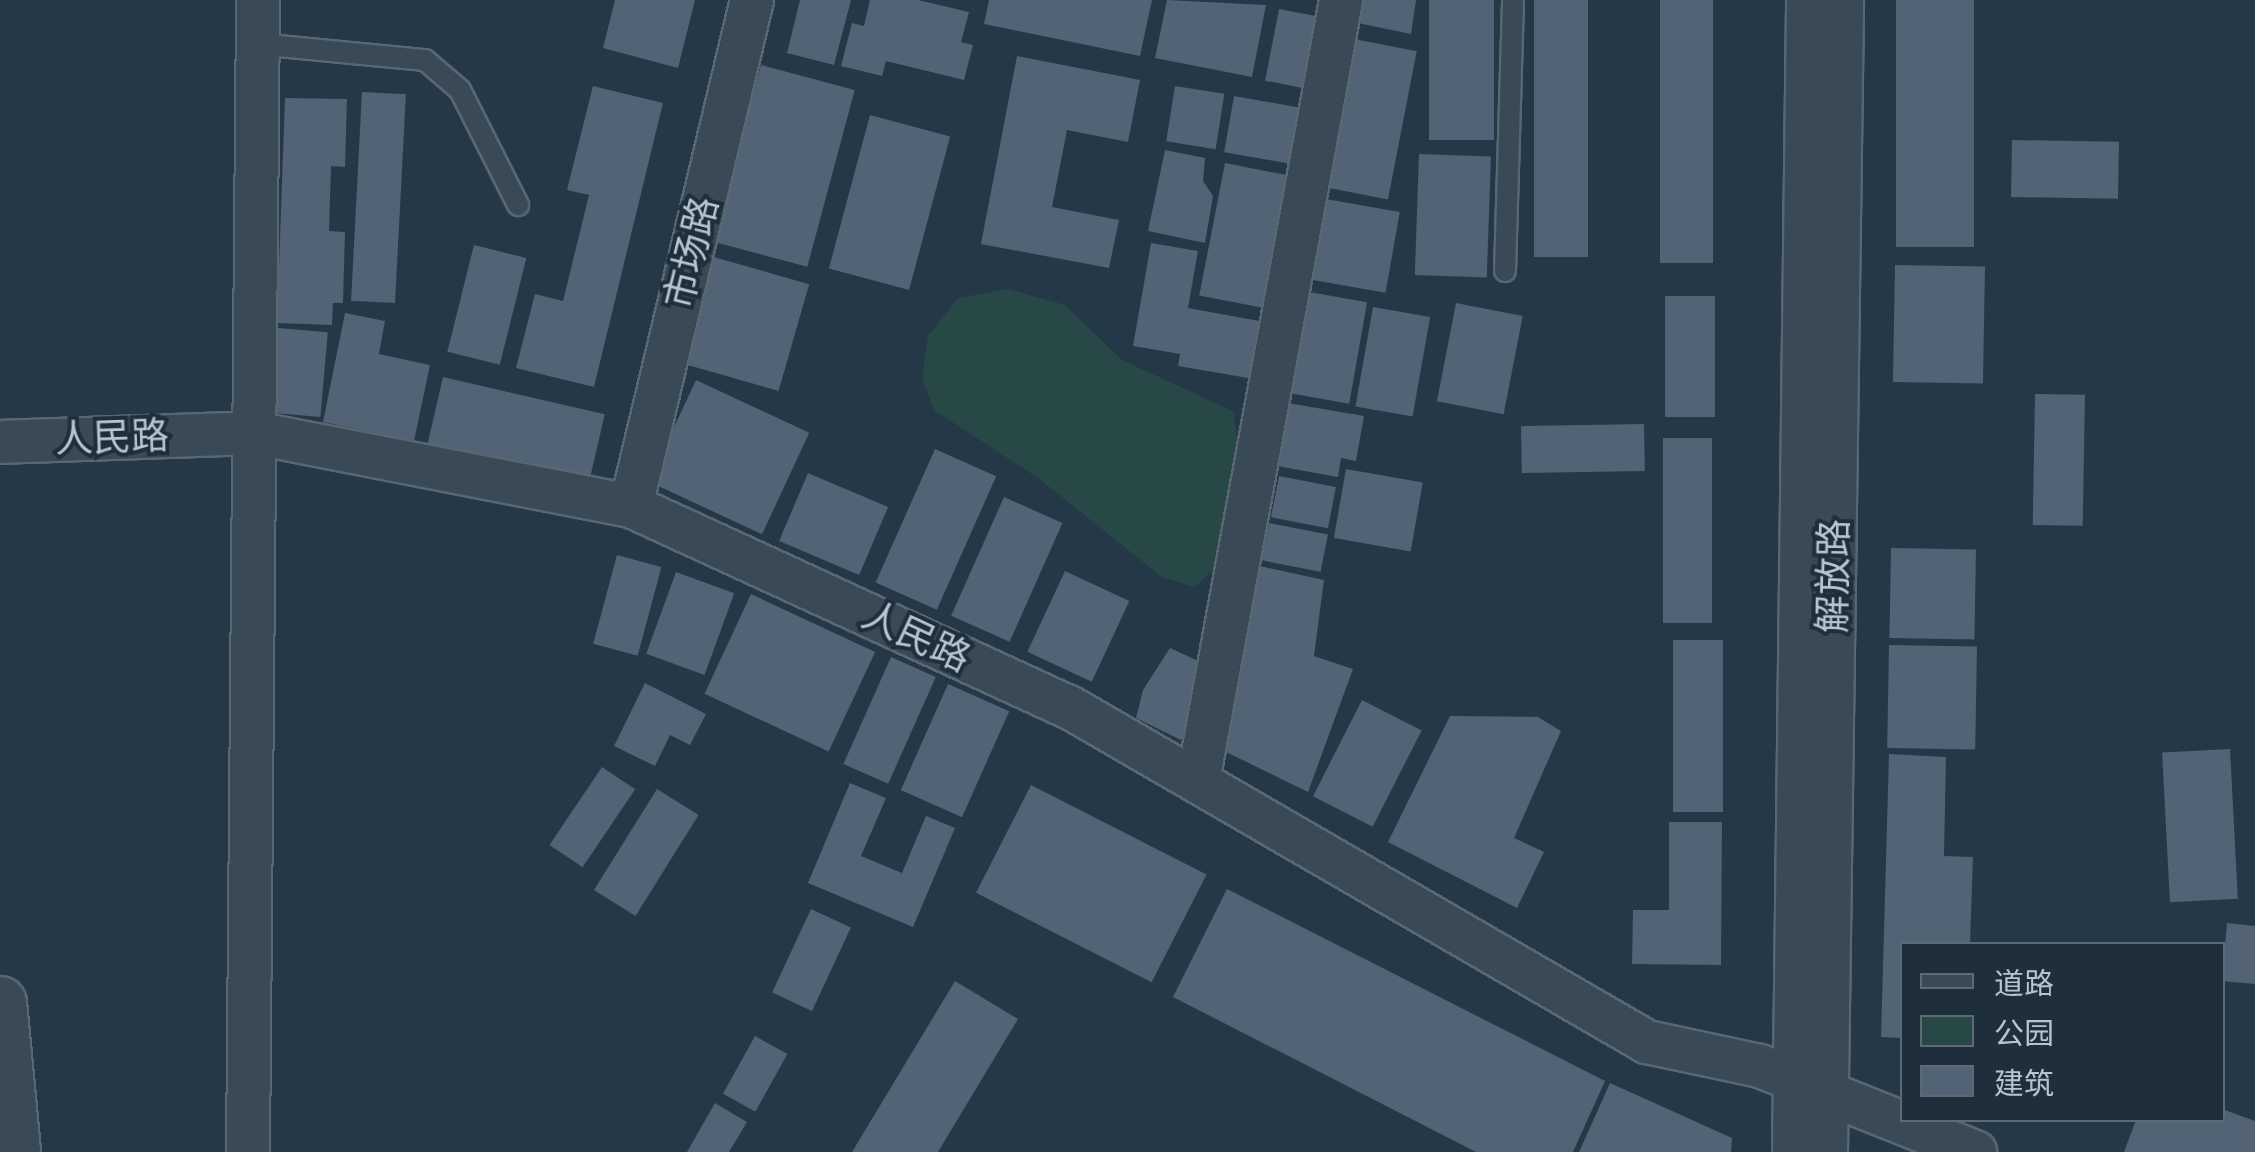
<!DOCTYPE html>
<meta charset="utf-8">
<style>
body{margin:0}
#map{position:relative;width:2255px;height:1152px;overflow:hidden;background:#253847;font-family:Figtree,"Noto Sans SC",sans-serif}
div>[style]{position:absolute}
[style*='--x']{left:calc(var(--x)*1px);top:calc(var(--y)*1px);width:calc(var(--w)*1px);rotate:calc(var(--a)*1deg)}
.green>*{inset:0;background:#284747}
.building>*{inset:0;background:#516374;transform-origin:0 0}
.roads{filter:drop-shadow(2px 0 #596773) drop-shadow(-2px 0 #596773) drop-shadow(0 2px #596773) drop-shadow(0 -2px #596773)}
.service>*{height:20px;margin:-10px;padding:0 10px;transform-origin:10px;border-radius:10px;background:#3a4956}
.minor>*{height:42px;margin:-21px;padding:0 21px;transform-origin:21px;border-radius:21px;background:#3a4956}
.tertiary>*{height:52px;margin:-26px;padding:0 26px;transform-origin:26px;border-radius:26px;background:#3a4956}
span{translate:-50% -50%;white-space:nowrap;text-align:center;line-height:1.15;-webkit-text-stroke:8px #1f2e3b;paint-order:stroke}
.street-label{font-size:38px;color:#b8c4cf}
.legend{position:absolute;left:1900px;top:942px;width:325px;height:180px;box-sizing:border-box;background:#1f2e3b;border:2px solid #5c6a76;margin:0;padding:12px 18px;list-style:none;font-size:30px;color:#b8c4cf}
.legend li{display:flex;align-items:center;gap:20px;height:50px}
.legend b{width:50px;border:2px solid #5c6a76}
</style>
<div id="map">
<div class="green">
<i style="clip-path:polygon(1008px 289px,1065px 305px,1122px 360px,1233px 411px,1239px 450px,1217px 566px,1195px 587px,1162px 577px,1038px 478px,934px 410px,922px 379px,928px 336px,958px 298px)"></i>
</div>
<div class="building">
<i style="clip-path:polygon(615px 0,695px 0,678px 68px,603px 48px)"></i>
<i style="clip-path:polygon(800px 0,851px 0,834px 65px,787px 53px)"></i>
<i style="clip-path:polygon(870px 0,918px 0,969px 12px,961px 42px,973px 45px,964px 80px,886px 61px,882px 76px,841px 66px,852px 23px,864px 26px)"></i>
<i style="clip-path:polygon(989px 0,1152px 0,1140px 56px,984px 24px)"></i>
<i style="clip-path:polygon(1167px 0,1266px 5px,1252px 77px,1155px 58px)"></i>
<i style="clip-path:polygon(1357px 0,1416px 0,1411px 34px,1353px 22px)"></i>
<i style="left:1429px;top:0;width:65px;height:140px"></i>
<i style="left:1534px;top:0;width:54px;height:257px"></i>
<i style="left:1660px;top:0;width:53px;height:263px"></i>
<i style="left:1896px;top:0;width:78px;height:247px"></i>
<i style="left:1279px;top:9px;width:42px;height:73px;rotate:11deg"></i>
<i style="left:1349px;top:38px;width:69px;height:151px;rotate:11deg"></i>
<i style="clip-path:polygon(1017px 56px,1140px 80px,1128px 142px,1067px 130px,1052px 207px,1119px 220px,1109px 268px,981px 244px)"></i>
<i style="left:761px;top:65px;width:97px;height:183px;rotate:15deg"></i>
<i style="clip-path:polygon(593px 86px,663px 103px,594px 387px,516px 368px,535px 294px,563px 301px,589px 195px,567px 190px)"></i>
<i style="left:1175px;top:86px;width:50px;height:56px;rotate:9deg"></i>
<i style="left:362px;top:92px;width:44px;height:209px;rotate:3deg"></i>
<i style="left:1234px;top:96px;width:73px;height:57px;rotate:10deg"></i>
<i style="clip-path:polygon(285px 98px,347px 99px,345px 167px,331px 166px,329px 231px,345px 232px,343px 303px,333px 303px,332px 325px,277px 323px)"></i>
<i style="left:870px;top:115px;width:83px;height:159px;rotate:15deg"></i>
<i style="left:2012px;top:140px;width:107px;height:57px;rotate:1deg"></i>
<i style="clip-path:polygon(1165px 150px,1205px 158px,1203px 181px,1213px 196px,1205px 243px,1148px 231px)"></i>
<i style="left:1419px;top:154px;width:72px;height:121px;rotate:2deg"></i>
<i style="left:1225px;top:163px;width:67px;height:135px;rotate:11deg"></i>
<i style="left:1320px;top:198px;width:81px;height:82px;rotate:10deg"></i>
<i style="clip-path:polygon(1151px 243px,1198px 251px,1188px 308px,1265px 322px,1254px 379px,1178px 366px,1180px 354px,1133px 346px)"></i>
<i style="left:474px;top:245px;width:54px;height:110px;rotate:14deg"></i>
<i style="left:714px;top:257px;width:99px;height:111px;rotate:16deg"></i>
<i style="left:1895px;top:265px;width:90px;height:117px;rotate:1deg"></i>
<i style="left:1309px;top:292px;width:59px;height:103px;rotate:10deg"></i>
<i style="left:1665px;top:296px;width:50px;height:121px"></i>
<i style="left:1456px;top:303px;width:68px;height:100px;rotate:11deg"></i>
<i style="left:1373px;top:307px;width:58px;height:101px;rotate:10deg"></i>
<i style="clip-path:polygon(345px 313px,385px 321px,379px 354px,430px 365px,414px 441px,323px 422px)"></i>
<i style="left:278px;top:328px;width:50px;height:85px;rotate:5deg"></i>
<i style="left:443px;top:377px;width:166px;height:70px;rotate:13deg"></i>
<i style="left:696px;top:380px;width:125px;height:112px;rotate:25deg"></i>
<i style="left:2035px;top:394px;width:50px;height:131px;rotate:1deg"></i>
<i style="clip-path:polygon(1288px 403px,1364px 416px,1356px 461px,1341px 458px,1338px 477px,1277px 466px)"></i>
<i style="left:1644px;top:424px;width:47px;height:123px;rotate:89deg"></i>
<i style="left:1663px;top:438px;width:49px;height:185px"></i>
<i style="left:935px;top:449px;width:67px;height:146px;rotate:24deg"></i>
<i style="left:1346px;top:469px;width:78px;height:70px;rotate:10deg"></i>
<i style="left:808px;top:473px;width:87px;height:74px;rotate:23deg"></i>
<i style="left:1279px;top:476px;width:58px;height:42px;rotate:11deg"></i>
<i style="left:1004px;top:497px;width:64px;height:130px;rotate:24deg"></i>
<i style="left:1269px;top:523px;width:60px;height:38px;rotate:11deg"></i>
<i style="left:1891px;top:548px;width:85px;height:90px;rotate:1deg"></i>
<i style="left:617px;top:555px;width:46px;height:92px;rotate:15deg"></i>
<i style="clip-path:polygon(1260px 566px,1324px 580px,1314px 656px,1353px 669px,1308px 792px,1218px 748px)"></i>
<i style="left:1065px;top:571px;width:71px;height:89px;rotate:25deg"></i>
<i style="left:676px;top:572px;width:62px;height:87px;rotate:20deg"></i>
<i style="left:751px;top:594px;width:137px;height:110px;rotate:25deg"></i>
<i style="left:1673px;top:640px;width:50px;height:172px"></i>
<i style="left:1889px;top:645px;width:88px;height:103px;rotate:1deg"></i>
<i style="clip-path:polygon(1170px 648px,1207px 665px,1196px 718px,1181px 740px,1136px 718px,1143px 690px)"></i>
<i style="left:891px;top:657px;width:49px;height:117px;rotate:24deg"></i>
<i style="clip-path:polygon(645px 683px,706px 714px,690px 745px,670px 735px,655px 766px,614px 746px)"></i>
<i style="left:948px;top:684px;width:67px;height:116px;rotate:24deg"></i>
<i style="left:1362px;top:700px;width:67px;height:108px;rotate:27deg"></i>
<i style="clip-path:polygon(1450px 716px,1538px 717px,1561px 731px,1514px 838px,1544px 852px,1517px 908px,1388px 842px)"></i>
<i style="left:2230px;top:749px;width:150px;height:68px;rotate:87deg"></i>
<i style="clip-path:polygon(1889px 754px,1946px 757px,1944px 856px,1973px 857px,1970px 944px,1902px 944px,1902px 1038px,1881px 1037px)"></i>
<i style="left:602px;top:767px;width:40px;height:94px;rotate:34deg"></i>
<i style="clip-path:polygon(850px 783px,886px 798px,861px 856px,902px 873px,926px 816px,955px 828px,913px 927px,808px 883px)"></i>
<i style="left:1031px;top:785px;width:197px;height:121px;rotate:27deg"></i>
<i style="left:657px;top:789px;width:49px;height:119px;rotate:32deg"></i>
<i style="clip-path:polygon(1669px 822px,1722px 822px,1721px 965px,1632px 964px,1633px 910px,1669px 910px)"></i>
<i style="clip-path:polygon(1227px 889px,1605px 1081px,1573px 1152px,1476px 1152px,1173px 997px)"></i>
<i style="left:811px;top:909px;width:44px;height:92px;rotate:25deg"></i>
<i style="clip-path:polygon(2227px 923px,2255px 926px,2255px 984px,2222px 981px)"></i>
<i style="clip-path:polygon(955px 981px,1018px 1019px,938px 1152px,852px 1152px)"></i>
<i style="left:755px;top:1036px;width:37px;height:66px;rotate:29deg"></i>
<i style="clip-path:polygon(1610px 1083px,1732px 1138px,1731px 1152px,1579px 1152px)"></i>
<i style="clip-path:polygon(715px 1103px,747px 1122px,729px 1152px,687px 1152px)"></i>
<i style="clip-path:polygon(2222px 1109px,2255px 1121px,2255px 1152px,2124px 1152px,2136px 1120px,2222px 1120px)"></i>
</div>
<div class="roads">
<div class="service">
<i style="--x:258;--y:44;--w:168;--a:5.5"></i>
<i style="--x:425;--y:60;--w:46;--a:40.6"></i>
<i style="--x:460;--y:90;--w:129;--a:63.2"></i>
<i style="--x:1505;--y:271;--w:271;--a:-88.3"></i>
</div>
<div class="minor">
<i style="--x:0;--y:442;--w:255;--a:-2"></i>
<i style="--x:255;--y:433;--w:383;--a:11"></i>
<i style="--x:631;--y:506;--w:482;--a:24.7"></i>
<i style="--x:1069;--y:707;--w:668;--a:30.1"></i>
<i style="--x:1647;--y:1042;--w:116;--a:12"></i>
<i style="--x:1760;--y:1066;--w:232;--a:21.8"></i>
<i style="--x:631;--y:506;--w:520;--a:-76.55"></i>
<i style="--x:1198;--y:781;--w:794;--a:-79.62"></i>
<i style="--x:248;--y:1152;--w:1152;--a:-89.5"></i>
<i style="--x:1794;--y:1152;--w:1152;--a:-89.3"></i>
<i style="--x:1826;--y:1152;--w:1152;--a:-89.2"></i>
</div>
<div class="tertiary">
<i style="--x:0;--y:1003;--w:150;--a:84.6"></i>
</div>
</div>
<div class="street-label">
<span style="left:692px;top:253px;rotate:-76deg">市场路</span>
<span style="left:112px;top:438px;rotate:-2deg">人民路</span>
<span style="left:1834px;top:576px;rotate:-89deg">解放路</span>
<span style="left:916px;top:637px;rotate:25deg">人民路</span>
</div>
<ul class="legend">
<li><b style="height:12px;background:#3a4956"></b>道路</li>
<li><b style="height:28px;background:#284747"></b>公园</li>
<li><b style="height:28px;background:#516374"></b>建筑</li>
</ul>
</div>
